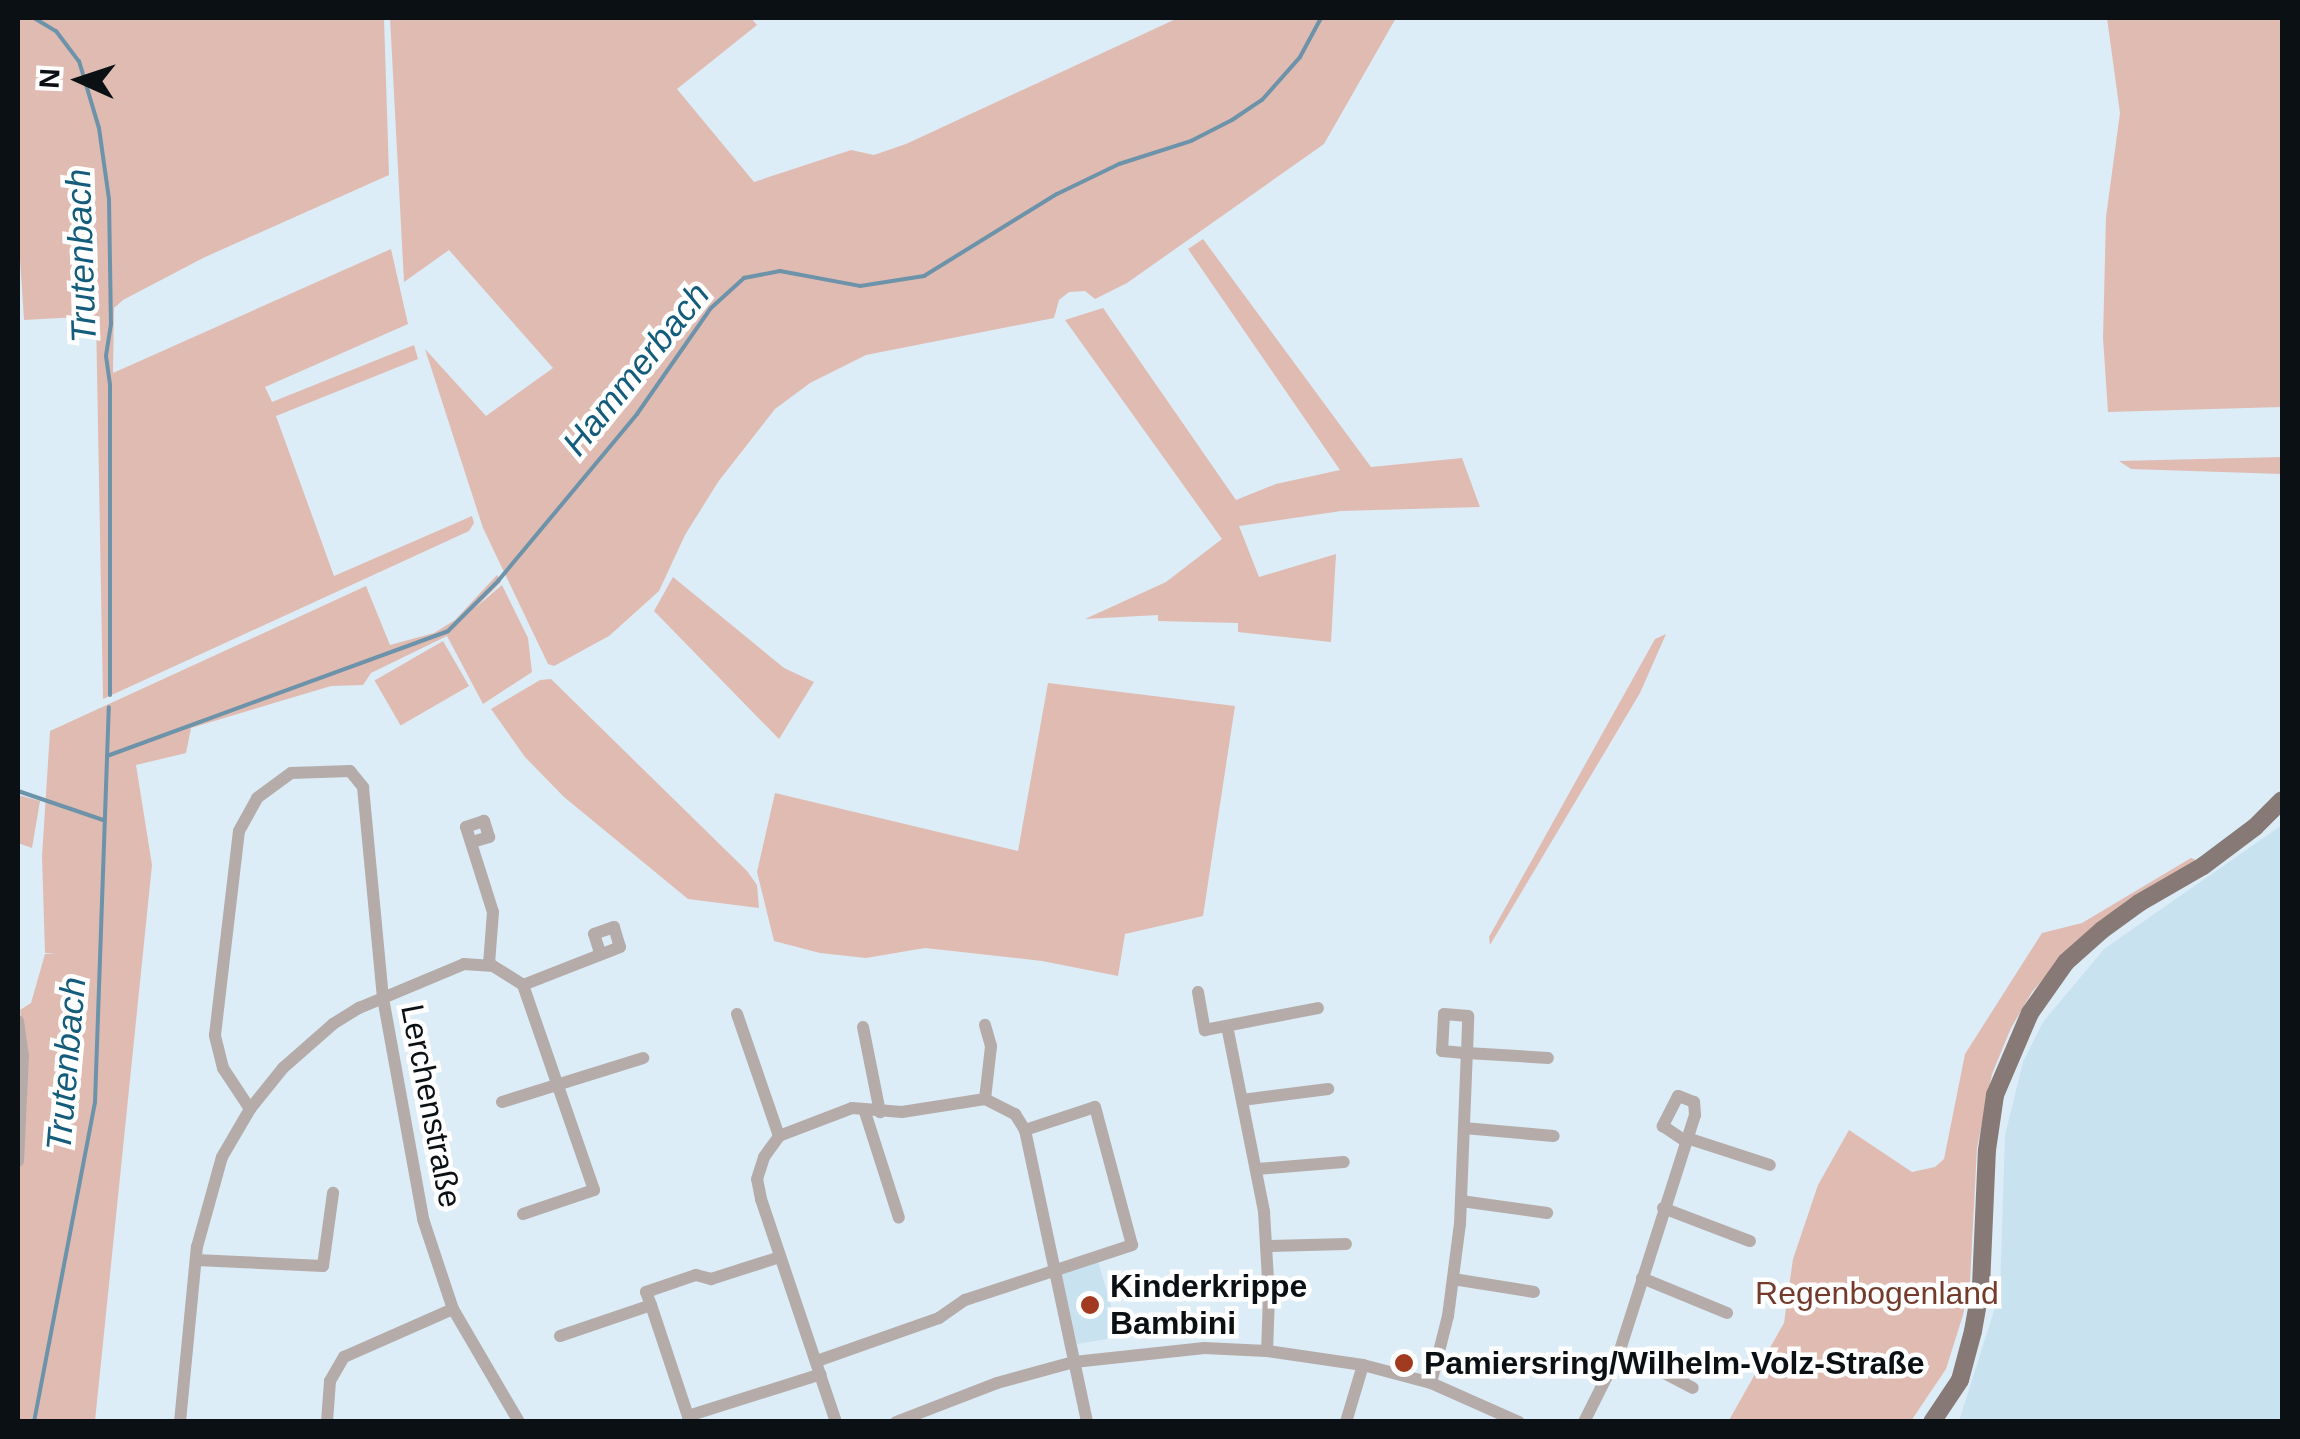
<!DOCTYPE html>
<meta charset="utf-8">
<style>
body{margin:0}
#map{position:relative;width:2300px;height:1439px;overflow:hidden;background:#dcedf7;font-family:Helvetica,sans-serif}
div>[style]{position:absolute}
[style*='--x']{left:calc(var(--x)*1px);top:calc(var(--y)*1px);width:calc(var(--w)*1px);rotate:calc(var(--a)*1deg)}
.built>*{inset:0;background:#c9e2f0}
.green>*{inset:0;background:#e0bbb2;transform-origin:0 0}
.stream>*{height:4px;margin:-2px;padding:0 2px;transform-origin:2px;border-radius:2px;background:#6c93a9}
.minor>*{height:12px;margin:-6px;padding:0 6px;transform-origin:6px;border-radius:6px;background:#b5acaa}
.major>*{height:18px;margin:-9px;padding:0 9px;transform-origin:9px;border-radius:9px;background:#877975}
.dots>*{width:28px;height:28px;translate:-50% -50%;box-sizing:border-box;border:5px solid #fff;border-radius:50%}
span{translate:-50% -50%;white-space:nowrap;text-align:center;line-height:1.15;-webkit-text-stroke:9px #fff;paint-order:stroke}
.street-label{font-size:32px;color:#0a1013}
.poi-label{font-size:32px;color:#0a1013;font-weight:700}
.left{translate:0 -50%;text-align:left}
.park-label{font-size:32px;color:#743b2c}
.water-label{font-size:35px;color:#145c7b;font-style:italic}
.frame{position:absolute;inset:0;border:20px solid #0a1013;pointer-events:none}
.north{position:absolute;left:30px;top:30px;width:100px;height:100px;-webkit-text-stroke:8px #fff;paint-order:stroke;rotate:273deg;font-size:28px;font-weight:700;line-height:40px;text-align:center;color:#0a1013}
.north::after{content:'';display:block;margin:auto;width:35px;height:45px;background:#0a1013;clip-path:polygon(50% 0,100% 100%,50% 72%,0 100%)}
</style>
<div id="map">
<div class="built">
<i style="clip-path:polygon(2282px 825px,2282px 1421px,1959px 1421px,2000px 1292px,2005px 1135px,2023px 1062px,2043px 1022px,2104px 949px)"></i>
<i style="clip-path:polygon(1098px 1261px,1120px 1337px,1077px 1344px,1061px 1274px)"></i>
</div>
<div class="green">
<i style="clip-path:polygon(18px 18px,384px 18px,389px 175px,203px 258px,123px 300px,114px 308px,113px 373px,391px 249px,408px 324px,265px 387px,272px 402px,414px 345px,418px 359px,276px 416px,334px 576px,472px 516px,474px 523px,469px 531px,103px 699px,96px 316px,24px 320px,18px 228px)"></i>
<i style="clip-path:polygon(390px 18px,751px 18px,757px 25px,677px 89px,754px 182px,851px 150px,874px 155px,906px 144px,1178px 18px,1396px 18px,1324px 144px,1127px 283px,1095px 299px,1085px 291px,1069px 292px,1059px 300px,1054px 318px,866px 355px,810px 383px,775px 409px,718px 482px,685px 535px,659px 591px,609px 636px,554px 666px,548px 664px,483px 528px,425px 349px,486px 416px,553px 368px,449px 250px,404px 282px)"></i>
<i style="clip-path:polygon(2107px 18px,2282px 18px,2282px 407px,2108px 412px,2103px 338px,2106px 217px,2120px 113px)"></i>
<i style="clip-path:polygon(1203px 239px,1371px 467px,1462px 458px,1480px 507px,1341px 511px,1239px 526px,1259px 577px,1336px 554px,1331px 642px,1238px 632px,1238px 623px,1158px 621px,1158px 615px,1085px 619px,1166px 582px,1222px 539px,1065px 320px,1103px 308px,1236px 500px,1276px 484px,1340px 470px,1188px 249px)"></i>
<i style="clip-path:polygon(2282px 457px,2282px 474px,2131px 469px,2119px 461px)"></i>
<i style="clip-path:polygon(497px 575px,501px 582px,475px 608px,502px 585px,528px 638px,532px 672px,483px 704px,447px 636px,371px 673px,363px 685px,331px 686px,191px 728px,186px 753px,136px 765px,152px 865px,95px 1421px,18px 1422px,18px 1181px,26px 1057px,20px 1010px,31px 1003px,45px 954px,57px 954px,45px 953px,42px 856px,50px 731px,366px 586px,390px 645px,434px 633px,455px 620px)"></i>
<i style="clip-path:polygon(673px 577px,784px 668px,814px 682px,779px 739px,654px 611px)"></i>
<i style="clip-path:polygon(1666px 634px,1640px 693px,1490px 945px,1489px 937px,1655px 639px)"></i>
<i style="left:443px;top:641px;width:52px;height:79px;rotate:60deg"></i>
<i style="clip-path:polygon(551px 679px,747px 871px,757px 885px,759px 908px,688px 899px,564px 797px,525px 757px,491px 709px,540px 680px)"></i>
<i style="clip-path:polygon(1048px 683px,1235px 706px,1203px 916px,1125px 934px,1118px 976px,1042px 961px,925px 948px,866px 958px,820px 953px,774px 941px,757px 872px,775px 793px,1018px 851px)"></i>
<i style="clip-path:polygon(18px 795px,40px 801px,32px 848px,18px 843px)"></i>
<i style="clip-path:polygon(2191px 858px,2196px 860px,2101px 920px,2074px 944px,2032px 992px,2011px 1028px,1992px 1074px,1977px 1148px,1970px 1282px,1963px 1315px,1946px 1369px,1911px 1421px,1728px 1422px,1784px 1323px,1793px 1259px,1818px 1185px,1849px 1130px,1912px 1172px,1935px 1167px,1944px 1159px,1965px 1054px,2042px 933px,2082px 923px)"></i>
</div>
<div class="stream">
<i style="--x:34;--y:18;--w:26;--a:31"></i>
<i style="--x:56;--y:31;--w:38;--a:53"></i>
<i style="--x:79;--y:61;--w:70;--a:73.4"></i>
<i style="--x:99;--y:128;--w:72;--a:82"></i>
<i style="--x:109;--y:199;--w:125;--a:89.1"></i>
<i style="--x:111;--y:324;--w:32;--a:99"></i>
<i style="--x:106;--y:356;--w:30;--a:82"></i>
<i style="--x:110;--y:386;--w:309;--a:90"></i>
<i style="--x:107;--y:756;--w:363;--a:-20.1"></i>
<i style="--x:448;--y:631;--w:71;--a:-45"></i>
<i style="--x:498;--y:581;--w:217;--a:-50.2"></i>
<i style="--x:637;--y:414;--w:129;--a:-55.1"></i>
<i style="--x:711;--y:308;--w:45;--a:-42.3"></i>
<i style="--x:744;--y:278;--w:37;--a:-11"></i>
<i style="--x:780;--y:271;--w:81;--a:10.6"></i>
<i style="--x:860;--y:286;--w:65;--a:-8.9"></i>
<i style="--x:924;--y:276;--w:156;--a:-31.7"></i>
<i style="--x:1057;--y:194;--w:69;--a:-25.8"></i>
<i style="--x:1119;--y:164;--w:76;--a:-17.7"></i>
<i style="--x:1191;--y:141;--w:46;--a:-27.1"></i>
<i style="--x:1232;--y:120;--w:36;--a:-34"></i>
<i style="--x:1262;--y:100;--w:57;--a:-48.5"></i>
<i style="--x:1300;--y:57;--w:44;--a:-61.7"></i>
<i style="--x:18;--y:791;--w:90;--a:18.8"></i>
<i style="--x:34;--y:1422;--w:326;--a:-79.2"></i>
<i style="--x:95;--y:1102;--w:395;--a:-88"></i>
</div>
<div class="minor">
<i style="--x:472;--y:842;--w:18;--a:-16"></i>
<i style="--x:489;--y:837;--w:17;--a:-107"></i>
<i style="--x:484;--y:821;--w:19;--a:162"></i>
<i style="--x:466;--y:827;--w:89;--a:72.4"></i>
<i style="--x:493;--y:912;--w:52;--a:94.4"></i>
<i style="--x:523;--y:985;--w:104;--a:-21.4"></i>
<i style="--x:620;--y:947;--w:21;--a:-107"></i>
<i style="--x:614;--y:927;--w:21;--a:161"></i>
<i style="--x:594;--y:934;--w:20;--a:72"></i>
<i style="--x:1198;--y:992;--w:39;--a:80"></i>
<i style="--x:1205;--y:1030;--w:115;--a:-11"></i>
<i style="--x:737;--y:1014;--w:129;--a:71"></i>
<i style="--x:18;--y:1021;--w:35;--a:82"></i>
<i style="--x:23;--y:1056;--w:105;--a:92.7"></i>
<i style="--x:1227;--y:1026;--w:190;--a:78.7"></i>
<i style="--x:1264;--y:1212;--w:83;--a:86.6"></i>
<i style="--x:1269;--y:1295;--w:56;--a:92"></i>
<i style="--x:863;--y:1027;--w:87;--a:78.7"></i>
<i style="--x:985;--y:1099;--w:53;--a:-83.5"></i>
<i style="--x:991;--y:1046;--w:22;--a:-106"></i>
<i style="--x:1242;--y:1100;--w:87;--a:-7.3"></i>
<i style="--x:502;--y:1102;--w:148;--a:-17.3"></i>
<i style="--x:250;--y:1109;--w:49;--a:-123.4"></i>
<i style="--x:223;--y:1068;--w:34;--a:-104"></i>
<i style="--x:215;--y:1035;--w:205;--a:-83.3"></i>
<i style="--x:239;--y:831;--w:38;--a:-61"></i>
<i style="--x:257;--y:798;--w:42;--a:-36.3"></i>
<i style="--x:291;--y:773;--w:59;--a:-1.9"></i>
<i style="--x:350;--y:771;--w:21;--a:51"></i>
<i style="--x:363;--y:787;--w:212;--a:84.6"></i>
<i style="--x:383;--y:998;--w:225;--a:79.7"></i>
<i style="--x:423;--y:1219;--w:95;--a:71.6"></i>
<i style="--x:453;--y:1309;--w:131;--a:59.7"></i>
<i style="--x:864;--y:1109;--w:114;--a:72.2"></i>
<i style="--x:1464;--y:1128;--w:90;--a:5.1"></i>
<i style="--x:1687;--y:1138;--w:87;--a:18"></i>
<i style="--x:1257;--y:1169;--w:87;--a:-4.6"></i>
<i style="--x:1461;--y:1201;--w:87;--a:7.9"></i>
<i style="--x:1663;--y:1208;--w:93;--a:20.8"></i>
<i style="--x:1266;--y:1246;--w:80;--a:-1.4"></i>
<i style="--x:196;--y:1260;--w:127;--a:2.7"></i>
<i style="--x:323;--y:1266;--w:74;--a:-82.2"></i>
<i style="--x:1642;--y:1278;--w:92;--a:22.4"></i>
<i style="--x:1453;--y:1279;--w:82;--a:9.1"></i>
<i style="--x:651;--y:1305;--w:117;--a:71.6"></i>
<i style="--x:560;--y:1336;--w:96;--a:-18.8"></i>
<i style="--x:651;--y:1305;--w:14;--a:-111"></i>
<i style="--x:646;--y:1292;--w:53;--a:-18.8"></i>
<i style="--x:696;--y:1275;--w:16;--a:15"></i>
<i style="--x:711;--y:1279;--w:72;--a:-17.7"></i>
<i style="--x:1620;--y:1350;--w:82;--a:27.5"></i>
<i style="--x:817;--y:1361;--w:129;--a:-19.4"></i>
<i style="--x:939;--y:1318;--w:32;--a:-35"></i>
<i style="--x:965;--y:1300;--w:176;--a:-18.2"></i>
<i style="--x:1132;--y:1245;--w:143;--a:-105"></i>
<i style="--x:1095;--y:1107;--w:74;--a:161.8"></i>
<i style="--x:1431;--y:1383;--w:69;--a:-75.8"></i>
<i style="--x:1448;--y:1316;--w:93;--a:-82.6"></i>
<i style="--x:1460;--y:1224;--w:171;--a:-87.7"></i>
<i style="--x:1467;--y:1053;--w:37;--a:-88"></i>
<i style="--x:1468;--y:1016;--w:24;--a:-175"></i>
<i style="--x:1444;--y:1014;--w:37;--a:93"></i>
<i style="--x:1442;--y:1051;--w:25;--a:5"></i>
<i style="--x:1467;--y:1053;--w:81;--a:3.5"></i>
<i style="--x:180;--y:1422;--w:176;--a:-84.5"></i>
<i style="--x:197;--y:1247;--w:93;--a:-74.5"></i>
<i style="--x:222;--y:1157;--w:56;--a:-59.7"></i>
<i style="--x:250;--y:1109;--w:53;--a:-51.2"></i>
<i style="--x:283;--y:1068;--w:67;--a:-41.3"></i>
<i style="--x:333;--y:1024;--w:31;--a:-32"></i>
<i style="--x:359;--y:1008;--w:114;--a:-22.7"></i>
<i style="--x:464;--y:964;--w:29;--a:4"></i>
<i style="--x:493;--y:966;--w:36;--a:32"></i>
<i style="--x:523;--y:985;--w:217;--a:70.9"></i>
<i style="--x:594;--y:1190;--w:75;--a:161.3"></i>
<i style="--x:327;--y:1422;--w:41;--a:-85.8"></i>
<i style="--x:330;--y:1381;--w:28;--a:-60"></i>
<i style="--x:344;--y:1357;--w:119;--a:-23.8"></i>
<i style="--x:690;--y:1422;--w:6;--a:-108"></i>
<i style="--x:688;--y:1416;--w:139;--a:-17.5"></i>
<i style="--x:836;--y:1422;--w:235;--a:-108.6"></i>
<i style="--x:761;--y:1199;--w:20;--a:-101"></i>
<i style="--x:757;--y:1179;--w:23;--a:-72"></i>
<i style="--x:764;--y:1157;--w:26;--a:-54"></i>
<i style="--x:779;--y:1136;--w:78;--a:-21"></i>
<i style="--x:852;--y:1108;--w:50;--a:4.6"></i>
<i style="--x:902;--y:1112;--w:84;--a:-8.9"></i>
<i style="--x:985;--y:1099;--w:34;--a:27"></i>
<i style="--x:1015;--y:1114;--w:19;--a:58"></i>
<i style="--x:1025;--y:1130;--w:299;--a:78"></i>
<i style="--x:896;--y:1422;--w:108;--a:-21.1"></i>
<i style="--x:997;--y:1383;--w:80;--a:-15.3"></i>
<i style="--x:1074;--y:1362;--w:131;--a:-6.1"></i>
<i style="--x:1204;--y:1348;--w:63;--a:2.7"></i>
<i style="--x:1267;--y:1351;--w:97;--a:8.3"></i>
<i style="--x:1363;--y:1365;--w:70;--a:14.8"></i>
<i style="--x:1431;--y:1383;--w:96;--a:23.9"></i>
<i style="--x:1346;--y:1422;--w:59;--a:-73.4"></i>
<i style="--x:1584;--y:1422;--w:80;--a:-63.4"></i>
<i style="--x:1620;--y:1350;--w:247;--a:-72.3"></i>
<i style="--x:1695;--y:1115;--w:13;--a:-94"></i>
<i style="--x:1694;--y:1102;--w:17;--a:-159"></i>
<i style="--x:1678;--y:1096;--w:34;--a:117"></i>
<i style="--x:1663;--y:1126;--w:25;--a:34"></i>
</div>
<div class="major">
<i style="--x:1932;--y:1422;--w:50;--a:-56.3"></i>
<i style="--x:1960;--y:1380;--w:51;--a:-75.1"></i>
<i style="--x:1973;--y:1331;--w:46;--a:-79.9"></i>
<i style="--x:1981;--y:1286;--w:136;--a:-87.5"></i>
<i style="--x:1987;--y:1150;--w:56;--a:-81.7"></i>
<i style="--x:1995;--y:1095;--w:89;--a:-66.9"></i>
<i style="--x:2030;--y:1013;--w:62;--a:-54.8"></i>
<i style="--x:2066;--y:962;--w:48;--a:-41.6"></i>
<i style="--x:2102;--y:930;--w:46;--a:-36.1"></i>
<i style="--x:2139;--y:903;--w:74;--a:-30"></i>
<i style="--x:2203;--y:866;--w:65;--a:-36.9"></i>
<i style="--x:2255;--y:827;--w:38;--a:-45"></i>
</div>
<div class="dots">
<i style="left:1090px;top:1305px;background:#a23a1f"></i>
<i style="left:1404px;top:1363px;background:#a23a1f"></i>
</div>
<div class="street-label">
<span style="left:431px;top:1106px;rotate:79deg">Lerchenstraße</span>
</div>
<div class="poi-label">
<span class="left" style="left:1110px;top:1305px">Kinderkrippe<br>Bambini</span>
<span class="left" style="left:1424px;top:1363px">Pamiersring/Wilhelm-Volz-Straße</span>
</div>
<div class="park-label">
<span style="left:1877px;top:1293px">Regenbogenland</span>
</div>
<div class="water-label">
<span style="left:81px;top:256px;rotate:-92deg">Trutenbach</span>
<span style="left:636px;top:369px;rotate:-51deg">Hammerbach</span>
<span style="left:66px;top:1064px;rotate:-85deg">Trutenbach</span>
</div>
<div class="frame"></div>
<div class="north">N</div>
</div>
